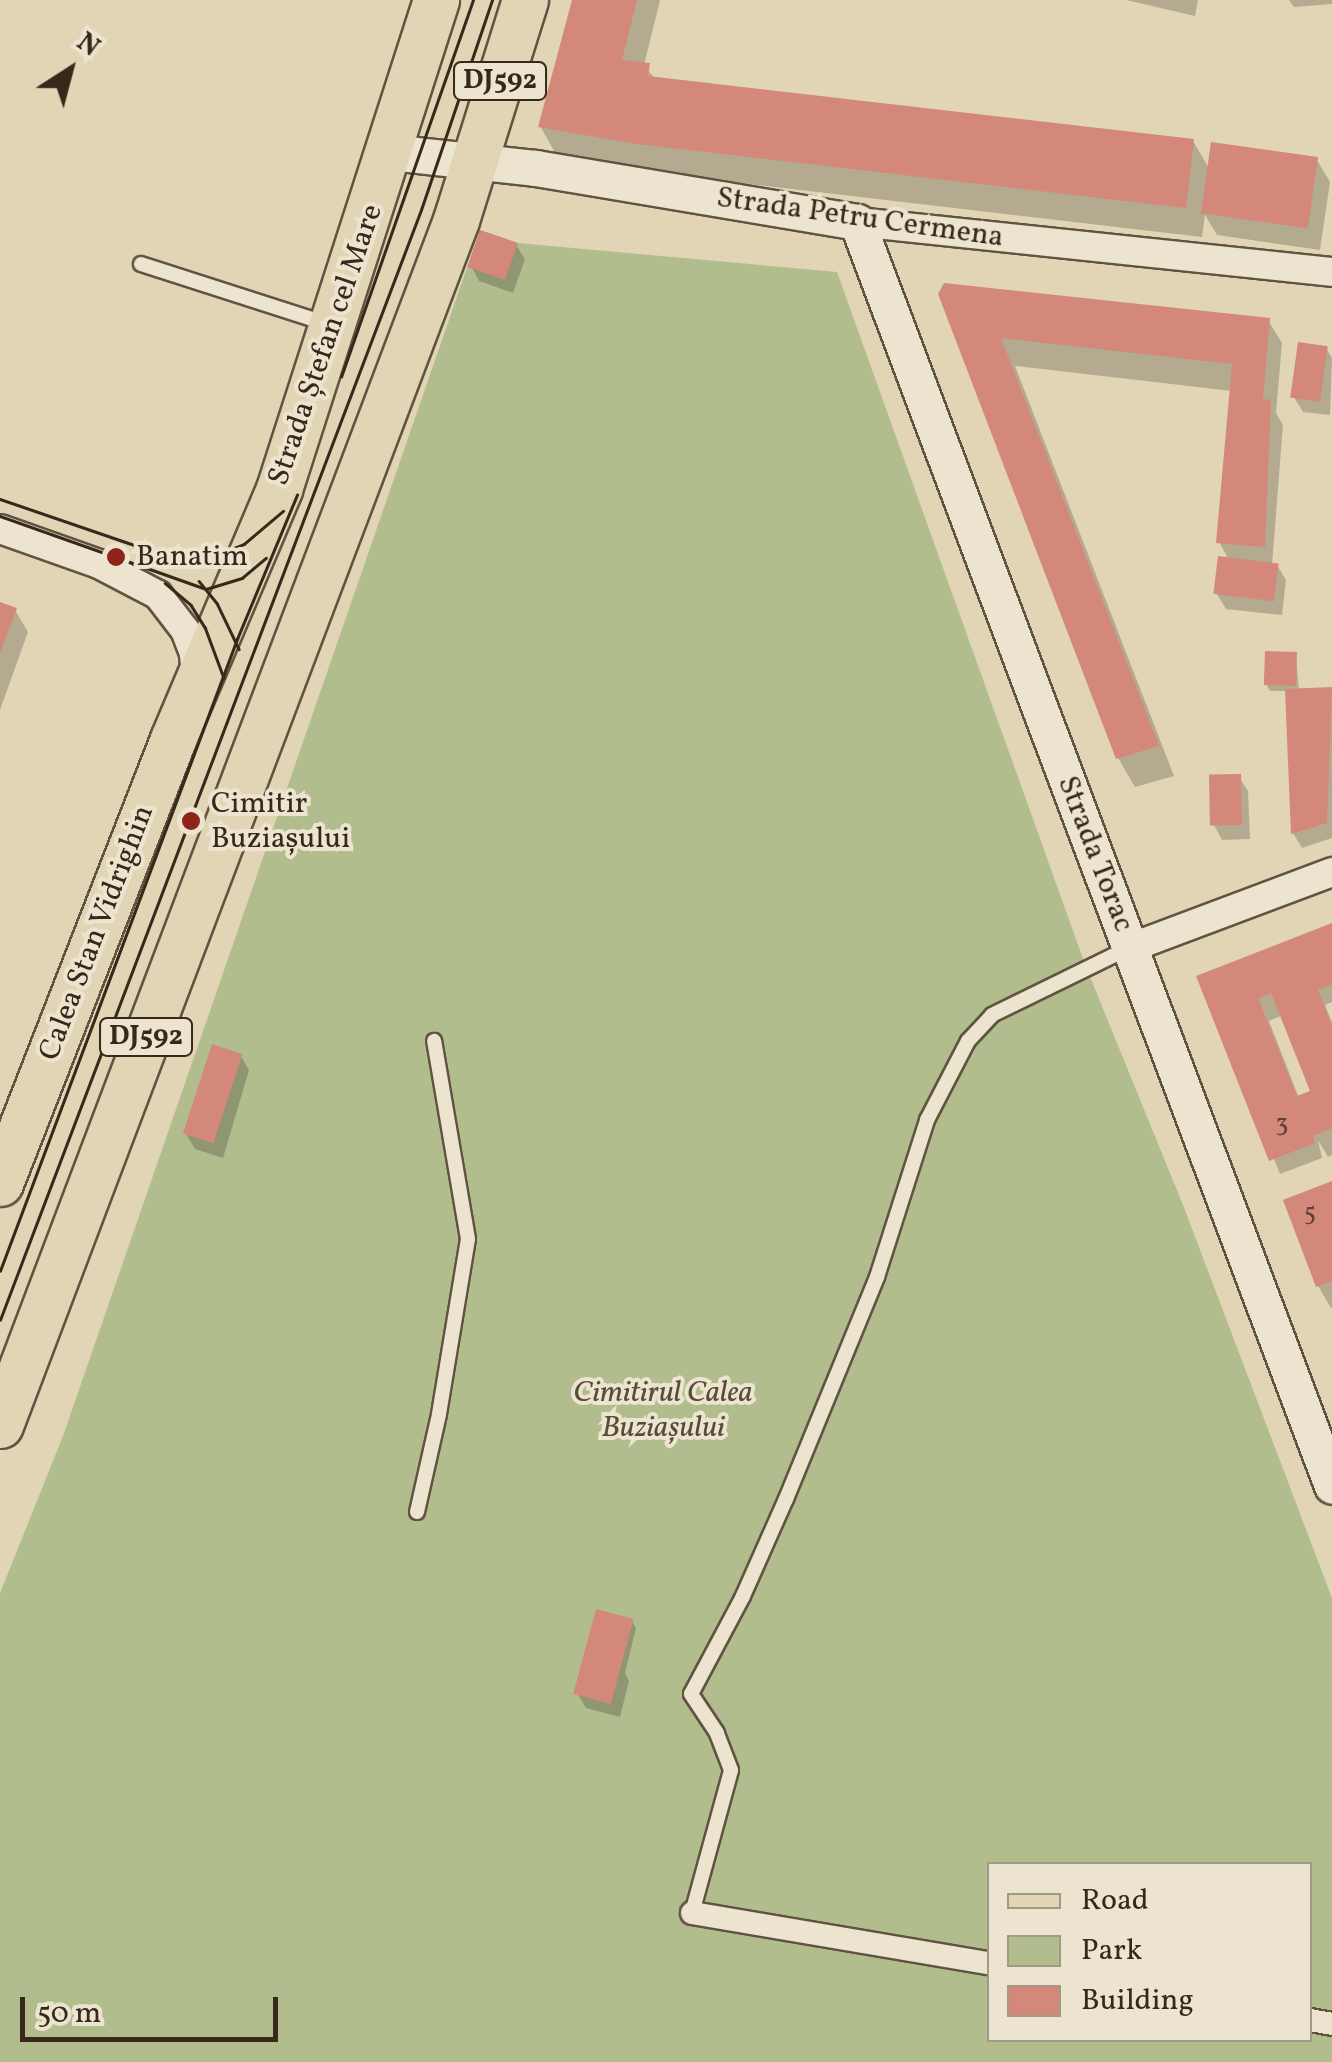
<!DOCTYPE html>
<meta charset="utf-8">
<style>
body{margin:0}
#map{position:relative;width:1332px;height:2062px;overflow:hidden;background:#e1d5b5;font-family:Vollkorn,serif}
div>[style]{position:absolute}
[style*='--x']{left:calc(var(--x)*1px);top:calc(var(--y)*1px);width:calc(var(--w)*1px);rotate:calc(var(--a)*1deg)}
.green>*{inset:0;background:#b2bd8e}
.shadow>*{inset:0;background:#0003}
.building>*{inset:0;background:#d3887a;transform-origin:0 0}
.roads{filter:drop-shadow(2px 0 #615342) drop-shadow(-2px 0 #615342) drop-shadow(0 2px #615342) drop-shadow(0 -2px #615342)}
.service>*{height:14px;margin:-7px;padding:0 7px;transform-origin:7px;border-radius:7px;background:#ece4cf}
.pedestrian>*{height:22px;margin:-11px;padding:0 11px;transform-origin:11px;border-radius:11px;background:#ece4cf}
.minor>*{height:28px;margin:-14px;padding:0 14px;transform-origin:14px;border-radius:14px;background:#ece4cf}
.tertiary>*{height:35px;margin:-17.5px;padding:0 17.5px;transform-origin:17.5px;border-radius:17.5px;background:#ece4cf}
.primary>*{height:45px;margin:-22.5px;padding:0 22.5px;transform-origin:22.5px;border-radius:22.5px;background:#e1d5b5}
.tram>*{height:2.5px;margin:-1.25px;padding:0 1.25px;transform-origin:1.25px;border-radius:1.25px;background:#36281b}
.dots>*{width:28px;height:28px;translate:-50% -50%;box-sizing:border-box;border:5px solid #ece4cf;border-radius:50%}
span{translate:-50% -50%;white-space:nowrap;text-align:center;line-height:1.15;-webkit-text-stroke:8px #ece4cf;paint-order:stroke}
.number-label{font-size:25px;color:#5d4033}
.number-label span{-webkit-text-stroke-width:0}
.shield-label span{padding:2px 8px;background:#ece4cf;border:2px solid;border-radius:8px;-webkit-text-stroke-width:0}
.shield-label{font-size:28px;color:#36281b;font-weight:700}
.street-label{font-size:30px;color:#36281b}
.poi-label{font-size:30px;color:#36281b}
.left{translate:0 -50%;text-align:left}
.park-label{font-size:30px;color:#554d38;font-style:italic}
.legend{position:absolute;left:987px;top:1862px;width:325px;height:180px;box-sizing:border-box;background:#ece4cf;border:2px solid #a39987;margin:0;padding:12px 18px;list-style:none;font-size:30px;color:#36281b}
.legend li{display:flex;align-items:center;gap:20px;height:50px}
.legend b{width:50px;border:2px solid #a39987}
.north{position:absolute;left:20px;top:20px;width:100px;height:100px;-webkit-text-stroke:8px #ece4cf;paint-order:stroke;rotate:36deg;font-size:28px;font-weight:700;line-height:40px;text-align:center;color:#36281b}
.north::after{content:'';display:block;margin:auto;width:35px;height:45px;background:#36281b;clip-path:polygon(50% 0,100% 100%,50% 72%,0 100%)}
.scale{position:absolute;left:20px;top:1997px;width:258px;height:45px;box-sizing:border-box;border:5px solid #36281b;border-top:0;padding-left:12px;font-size:30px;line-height:35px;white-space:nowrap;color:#36281b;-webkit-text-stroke:8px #ece4cf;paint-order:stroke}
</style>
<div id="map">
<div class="green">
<i style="clip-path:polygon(evenodd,480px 230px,518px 243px,837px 272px,1086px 967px,1183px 1205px,1332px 1598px,1332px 2062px,0 2062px,0 1593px,63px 1436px,480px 230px,989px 1864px,1310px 1864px,1310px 2040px,989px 2040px,989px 1864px)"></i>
</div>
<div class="shadow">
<i style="clip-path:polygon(574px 0,660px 0,644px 65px,656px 80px,1193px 141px,1210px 170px,1317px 160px,1330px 182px,1320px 250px,1217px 235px,1205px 215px,1202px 237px,655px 173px,557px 156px,540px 126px)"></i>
<i style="clip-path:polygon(1126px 0,1198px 0,1195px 16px)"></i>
<i style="clip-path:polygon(1289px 0,1332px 0,1332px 4px,1294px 7px)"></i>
<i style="clip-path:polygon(516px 245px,525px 259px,513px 293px,479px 281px,471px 266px)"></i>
<i style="clip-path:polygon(941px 294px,1268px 320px,1282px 343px,1276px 413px,1283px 425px,1272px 565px,1277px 565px,1286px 580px,1282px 615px,1226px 609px,1217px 594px,1229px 560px,1219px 542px,1232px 391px,1015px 366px,1174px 776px,1135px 787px,1118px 758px)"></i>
<i style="clip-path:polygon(1326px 348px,1332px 358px,1330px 415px,1303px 412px,1294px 397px)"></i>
<i style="clip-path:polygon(0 604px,15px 610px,28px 632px,0 710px)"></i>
<i style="clip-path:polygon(1296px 655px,1299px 691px,1332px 689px,1332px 838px,1302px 848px,1293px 833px,1288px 691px,1270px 691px,1266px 684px)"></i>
<i style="clip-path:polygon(1239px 777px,1248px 791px,1250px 839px,1222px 840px,1214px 825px)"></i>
<i style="clip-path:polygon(evenodd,1332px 926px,1332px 1002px,1325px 1005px,1332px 1022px,1332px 1155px,1328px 1157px,1318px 1140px,1322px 1158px,1280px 1174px,1199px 978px,1332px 926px,1283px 1015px,1313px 1092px,1299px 1098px,1269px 1021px,1283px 1015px)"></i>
<i style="clip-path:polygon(241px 1056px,249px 1070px,223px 1158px,195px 1149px,186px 1134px)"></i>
<i style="clip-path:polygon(1332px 1183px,1332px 1308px,1331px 1308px,1318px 1286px)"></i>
<i style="clip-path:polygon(632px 1621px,636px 1628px,625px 1673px,629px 1681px,620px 1717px,586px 1708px,577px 1693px)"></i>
</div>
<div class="building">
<i style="clip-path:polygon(572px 0,637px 0,622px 60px,650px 63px,648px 76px,1194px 139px,1186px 208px,637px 144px,538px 127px)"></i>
<i style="left:1211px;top:142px;width:108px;height:72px;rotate:8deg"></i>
<i style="left:480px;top:230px;width:40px;height:39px;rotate:19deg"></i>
<i style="clip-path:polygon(944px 283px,1270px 318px,1263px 399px,1271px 400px,1265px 547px,1216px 543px,1232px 364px,1001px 338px,1159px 746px,1116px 759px,938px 294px)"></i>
<i style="left:1298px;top:342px;width:30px;height:56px;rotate:8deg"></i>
<i style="left:1218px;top:556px;width:61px;height:38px;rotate:7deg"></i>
<i style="clip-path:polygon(0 602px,17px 608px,0 653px)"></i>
<i style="left:1265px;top:651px;width:32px;height:34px;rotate:2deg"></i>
<i style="clip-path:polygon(1332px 687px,1327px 823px,1291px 834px,1285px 689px)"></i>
<i style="left:1241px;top:774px;width:51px;height:32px;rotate:89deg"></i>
<i style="clip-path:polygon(evenodd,1332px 923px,1332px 984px,1318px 990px,1332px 1026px,1332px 1128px,1313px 1136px,1315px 1143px,1269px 1161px,1196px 976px,1332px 923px,1271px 993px,1310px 1091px,1297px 1096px,1258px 998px,1271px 993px)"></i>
<i style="left:212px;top:1044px;width:32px;height:94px;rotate:18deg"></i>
<i style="clip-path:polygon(1332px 1181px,1332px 1281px,1316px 1287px,1283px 1200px)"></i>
<i style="left:596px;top:1609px;width:39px;height:88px;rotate:15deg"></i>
</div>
<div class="roads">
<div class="service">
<i style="--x:141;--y:264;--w:196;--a:17.8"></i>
<i style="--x:417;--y:1512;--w:100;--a:-77.3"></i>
<i style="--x:439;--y:1414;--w:177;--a:-80.6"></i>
<i style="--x:468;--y:1239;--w:201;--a:-99.7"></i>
<i style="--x:692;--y:1913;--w:148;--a:-74.7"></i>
<i style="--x:731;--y:1770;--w:40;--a:-111"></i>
<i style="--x:717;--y:1733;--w:47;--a:-123.7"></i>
<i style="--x:691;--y:1694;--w:111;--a:-62"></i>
<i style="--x:743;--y:1596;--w:106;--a:-66.1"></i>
<i style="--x:786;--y:1499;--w:240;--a:-67.7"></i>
<i style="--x:877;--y:1277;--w:165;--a:-72.3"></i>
<i style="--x:927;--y:1120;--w:89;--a:-62.6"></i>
<i style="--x:968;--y:1041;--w:35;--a:-47"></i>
<i style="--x:992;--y:1015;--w:153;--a:-26.1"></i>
</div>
<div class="pedestrian">
<i style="--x:692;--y:1913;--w:301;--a:9.6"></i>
<i style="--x:1310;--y:2020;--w:22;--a:10"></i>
</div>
<div class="minor">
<i style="--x:857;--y:222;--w:478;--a:6"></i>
<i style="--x:0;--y:529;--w:105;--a:19.5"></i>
<i style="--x:99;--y:564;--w:67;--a:27.7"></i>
<i style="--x:158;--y:595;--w:44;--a:52.4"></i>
<i style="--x:185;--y:630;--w:26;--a:69"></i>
<i style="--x:194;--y:654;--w:22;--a:85"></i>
<i style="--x:1130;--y:948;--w:216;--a:-20.6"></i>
</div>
<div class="tertiary">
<i style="--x:390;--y:152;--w:146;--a:6.3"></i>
<i style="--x:535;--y:168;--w:326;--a:9.5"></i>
<i style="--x:857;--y:222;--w:1350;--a:69.4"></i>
</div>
<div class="primary">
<i style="--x:0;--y:1183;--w:477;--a:-68.7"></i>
<i style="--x:173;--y:739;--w:272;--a:-67"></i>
<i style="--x:279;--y:489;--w:514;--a:-72.2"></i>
<i style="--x:0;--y:1425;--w:1288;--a:-69.27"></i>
<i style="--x:456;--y:220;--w:231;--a:-72.6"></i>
</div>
</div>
<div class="tram">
<i style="--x:341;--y:377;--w:399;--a:-70.7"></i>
<i style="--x:0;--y:499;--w:167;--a:18.9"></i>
<i style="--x:158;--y:553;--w:45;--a:10.3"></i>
<i style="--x:202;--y:561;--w:45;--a:-22"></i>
<i style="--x:244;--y:544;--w:51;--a:-40.2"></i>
<i style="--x:0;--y:516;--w:219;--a:19.5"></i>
<i style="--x:206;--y:589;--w:38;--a:-17"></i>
<i style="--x:242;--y:578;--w:31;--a:-40"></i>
<i style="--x:199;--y:581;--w:28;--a:51"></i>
<i style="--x:217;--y:603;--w:51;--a:64.4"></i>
<i style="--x:165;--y:583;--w:34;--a:40"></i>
<i style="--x:191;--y:605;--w:26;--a:58"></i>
<i style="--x:205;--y:627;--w:54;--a:69.6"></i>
<i style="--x:0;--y:1271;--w:675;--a:-69.44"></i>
<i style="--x:237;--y:639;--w:156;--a:-67.4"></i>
<i style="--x:0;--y:1320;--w:1187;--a:-69.23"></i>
<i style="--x:421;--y:210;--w:222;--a:-71.3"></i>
</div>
<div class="dots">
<i style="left:116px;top:557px;background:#8f2418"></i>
<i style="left:191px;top:821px;background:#8f2418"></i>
</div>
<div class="number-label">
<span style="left:1282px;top:1125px">3</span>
<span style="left:1310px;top:1214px">5</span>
</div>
<div class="shield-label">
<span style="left:500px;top:81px">DJ592</span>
<span style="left:146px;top:1037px">DJ592</span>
</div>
<div class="street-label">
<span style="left:860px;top:218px;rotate:8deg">Strada Petru Cermena</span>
<span style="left:326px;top:345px;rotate:-71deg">Strada Ștefan cel Mare</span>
<span style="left:1095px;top:854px;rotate:69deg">Strada Torac</span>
<span style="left:97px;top:933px;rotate:-69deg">Calea Stan Vidrighin</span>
</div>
<div class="poi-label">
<span class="left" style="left:136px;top:557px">Banatim</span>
<span class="left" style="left:211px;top:821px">Cimitir<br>Buziașului</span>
</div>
<div class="park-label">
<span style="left:663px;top:1410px">Cimitirul Calea<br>Buziașului</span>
</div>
<ul class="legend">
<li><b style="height:12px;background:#e1d5b5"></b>Road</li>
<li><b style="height:28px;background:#b2bd8e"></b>Park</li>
<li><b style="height:28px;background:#d3887a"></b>Building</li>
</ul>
<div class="north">N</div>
<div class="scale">50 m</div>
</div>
